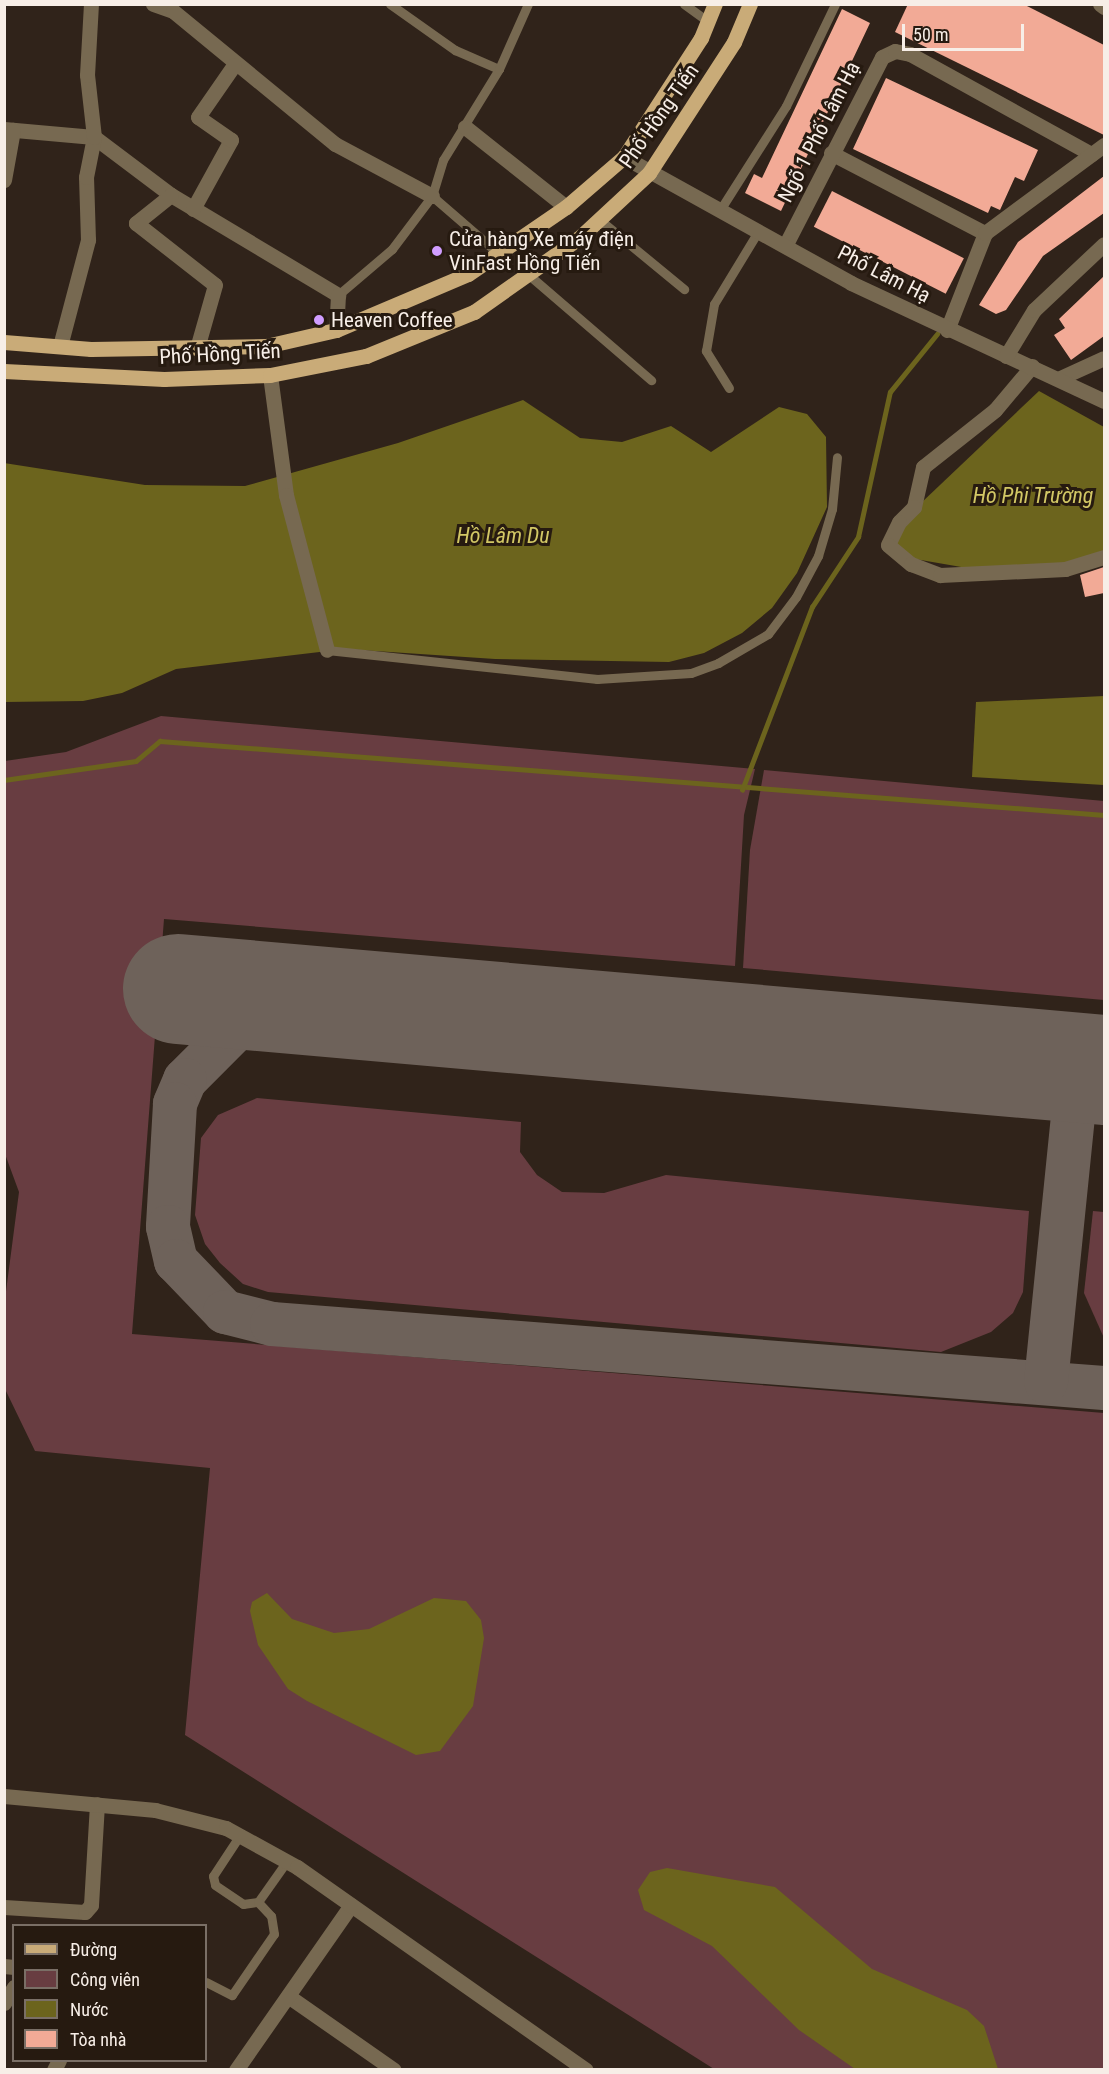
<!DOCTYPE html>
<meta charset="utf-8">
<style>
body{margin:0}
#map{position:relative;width:1109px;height:2074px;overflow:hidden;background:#30231a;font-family:"Roboto Condensed",sans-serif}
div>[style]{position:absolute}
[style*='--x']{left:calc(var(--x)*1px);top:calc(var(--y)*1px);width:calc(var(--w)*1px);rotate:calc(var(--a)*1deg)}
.green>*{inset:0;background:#683d41}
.water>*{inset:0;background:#6c641d}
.stream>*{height:4.5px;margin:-2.25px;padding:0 2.25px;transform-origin:2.25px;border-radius:2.25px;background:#6c641d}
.taxiway>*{height:44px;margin:-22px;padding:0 22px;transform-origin:22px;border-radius:22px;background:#6e625a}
.runway>*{height:110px;margin:-55px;padding:0 55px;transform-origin:55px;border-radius:55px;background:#6e625a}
.building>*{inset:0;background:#f2aa96;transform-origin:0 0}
.service>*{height:9px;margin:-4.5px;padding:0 4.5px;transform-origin:4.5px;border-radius:4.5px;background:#776951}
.minor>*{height:15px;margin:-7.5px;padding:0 7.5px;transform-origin:7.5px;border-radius:7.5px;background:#776951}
.tertiary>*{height:15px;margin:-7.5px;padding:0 7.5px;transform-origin:7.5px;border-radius:7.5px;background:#776951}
.primary>*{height:15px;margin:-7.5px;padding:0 7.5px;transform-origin:7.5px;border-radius:7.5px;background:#c9ab78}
.dots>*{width:16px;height:16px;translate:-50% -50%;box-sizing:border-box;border:3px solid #261a10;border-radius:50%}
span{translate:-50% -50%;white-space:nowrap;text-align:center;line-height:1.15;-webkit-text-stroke:6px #261a10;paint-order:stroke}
.street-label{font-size:21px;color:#f7eee7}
.poi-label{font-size:21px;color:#f7eee7}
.left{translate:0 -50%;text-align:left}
.water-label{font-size:22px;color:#d2c765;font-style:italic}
.frame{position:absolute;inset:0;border:6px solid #f7eee7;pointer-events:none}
.legend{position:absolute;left:12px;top:1924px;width:195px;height:138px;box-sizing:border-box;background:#261a10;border:2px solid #7a6f66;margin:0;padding:8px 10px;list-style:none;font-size:18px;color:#f7eee7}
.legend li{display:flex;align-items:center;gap:12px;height:30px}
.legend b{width:30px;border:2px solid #7a6f66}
.scale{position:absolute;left:902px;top:24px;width:122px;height:27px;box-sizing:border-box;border:3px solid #f7eee7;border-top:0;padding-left:8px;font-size:18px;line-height:21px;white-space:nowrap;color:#f7eee7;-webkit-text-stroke:4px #261a10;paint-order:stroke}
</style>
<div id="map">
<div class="green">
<i style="clip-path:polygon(161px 716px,755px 769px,744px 815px,735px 966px,164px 919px,132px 1334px,1104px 1413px,1104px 2069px,714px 2069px,185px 1735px,210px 1468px,35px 1451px,5px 1389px,5px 1299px,19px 1192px,5px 1154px,5px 761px,66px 752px)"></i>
<i style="clip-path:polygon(764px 770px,1104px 801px,1104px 1000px,743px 968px,750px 850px)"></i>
<i style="clip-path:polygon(257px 1098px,521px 1122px,520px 1152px,537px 1175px,562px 1192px,604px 1193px,666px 1175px,1029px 1211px,1023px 1292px,1013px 1313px,991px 1332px,941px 1352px,268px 1292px,243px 1284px,220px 1263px,205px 1244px,195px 1215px,201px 1138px,218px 1115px)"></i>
<i style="clip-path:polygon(1093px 1211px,1104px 1212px,1104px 1338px,1084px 1293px)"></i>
</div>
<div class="water">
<i style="clip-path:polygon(1039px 391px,1104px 427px,1104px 554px,1073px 566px,967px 568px,915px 559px,894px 545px,901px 522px)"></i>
<i style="clip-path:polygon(523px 400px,580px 438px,622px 442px,671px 426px,711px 452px,779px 407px,807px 414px,826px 437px,827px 507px,797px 573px,772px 608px,742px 633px,704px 653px,669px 662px,495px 659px,345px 649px,176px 669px,122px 693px,83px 701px,5px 702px,4px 463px,145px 485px,245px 486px,398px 443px)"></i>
<i style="clip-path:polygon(1104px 696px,1104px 785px,972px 777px,976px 702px)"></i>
<i style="clip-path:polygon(267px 1593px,292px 1619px,334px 1633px,369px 1629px,434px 1598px,466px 1601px,481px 1620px,484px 1638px,473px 1706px,440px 1751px,416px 1755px,307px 1701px,288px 1689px,258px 1645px,250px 1611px,252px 1602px)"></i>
<i style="clip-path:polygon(667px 1868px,775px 1887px,872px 1969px,967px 2010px,984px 2026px,998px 2069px,855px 2069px,799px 2030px,712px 1946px,644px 1910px,638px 1890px,650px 1872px)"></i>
</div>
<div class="stream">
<i style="--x:4;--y:780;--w:133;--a:-8.2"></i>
<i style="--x:136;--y:761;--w:31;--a:-40"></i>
<i style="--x:160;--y:741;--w:947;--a:4.48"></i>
<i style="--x:742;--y:790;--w:196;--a:-69.1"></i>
<i style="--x:812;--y:607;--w:84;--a:-56.7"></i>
<i style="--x:858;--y:537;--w:148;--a:-77.6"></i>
<i style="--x:890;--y:392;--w:75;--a:-51"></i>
</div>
<div class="taxiway">
<i style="--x:312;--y:1001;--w:59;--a:163.1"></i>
<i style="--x:256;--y:1018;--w:27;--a:149"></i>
<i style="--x:233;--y:1032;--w:68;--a:135"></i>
<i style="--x:185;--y:1080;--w:26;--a:113"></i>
<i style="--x:175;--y:1104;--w:123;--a:93.3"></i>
<i style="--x:168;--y:1227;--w:35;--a:77"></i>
<i style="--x:176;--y:1261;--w:71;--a:46.1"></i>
<i style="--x:225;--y:1312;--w:49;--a:14.3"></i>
<i style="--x:272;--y:1324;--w:834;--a:4.4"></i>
<i style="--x:1046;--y:1382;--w:316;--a:-84.2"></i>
</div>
<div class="runway">
<i style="--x:178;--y:989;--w:930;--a:5"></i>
</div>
<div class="building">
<i style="clip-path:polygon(908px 4px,1023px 4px,1104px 45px,1104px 135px,895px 32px)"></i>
<i style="clip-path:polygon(842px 9px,870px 23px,781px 211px,745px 193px,754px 174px,762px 178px)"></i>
<i style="clip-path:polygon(886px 78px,1038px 150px,1024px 181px,1015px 177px,1000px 210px,991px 206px,988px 213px,853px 149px)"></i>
<i style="clip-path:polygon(1104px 176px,1104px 213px,1043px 256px,1006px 310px,996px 314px,979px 305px,1018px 242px)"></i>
<i style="left:832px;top:191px;width:148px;height:40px;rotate:27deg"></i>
<i style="clip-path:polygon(1104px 276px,1104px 336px,1071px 360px,1054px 335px,1065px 328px,1059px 319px)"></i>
<i style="clip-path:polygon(1104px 567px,1104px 593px,1085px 597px,1080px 575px)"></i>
</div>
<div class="service">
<i style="--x:390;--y:4;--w:80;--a:35.3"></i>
<i style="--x:455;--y:50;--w:48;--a:23.4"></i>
<i style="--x:684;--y:4;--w:29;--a:36"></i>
<i style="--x:432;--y:196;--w:89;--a:40.9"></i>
<i style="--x:720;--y:210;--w:123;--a:-57.6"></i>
<i style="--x:786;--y:106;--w:113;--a:-64.3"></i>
<i style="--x:600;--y:220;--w:109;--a:39.4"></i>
<i style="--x:530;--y:276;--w:160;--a:40.7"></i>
<i style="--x:338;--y:295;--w:71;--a:-40.4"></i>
<i style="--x:392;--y:249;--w:66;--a:-53"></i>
<i style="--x:432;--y:196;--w:38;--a:-73"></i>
<i style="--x:443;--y:160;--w:107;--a:-58.4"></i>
<i style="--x:499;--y:69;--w:71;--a:-66"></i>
<i style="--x:729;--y:388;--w:44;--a:-121.9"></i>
<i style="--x:706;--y:351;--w:48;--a:-80.3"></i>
<i style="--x:714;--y:304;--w:87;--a:-58.7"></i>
<i style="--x:327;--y:650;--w:272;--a:6.1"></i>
<i style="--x:597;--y:679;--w:94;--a:-3.7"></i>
<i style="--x:691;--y:673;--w:29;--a:-20"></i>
<i style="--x:718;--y:663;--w:58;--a:-30.1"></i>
<i style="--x:768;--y:634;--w:46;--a:-52.9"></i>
<i style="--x:796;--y:597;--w:47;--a:-61.8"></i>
<i style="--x:818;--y:556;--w:49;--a:-73.4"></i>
<i style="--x:832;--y:509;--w:52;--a:-84.5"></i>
<i style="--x:240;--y:1835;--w:49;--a:123.4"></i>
<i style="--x:213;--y:1876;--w:9;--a:77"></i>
<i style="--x:215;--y:1885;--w:34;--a:34"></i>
<i style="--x:243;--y:1904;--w:15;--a:-8"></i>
<i style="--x:258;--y:1902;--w:50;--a:-54.7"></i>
<i style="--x:206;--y:1982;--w:29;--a:27"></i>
<i style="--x:232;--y:1995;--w:74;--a:-55.5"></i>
<i style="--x:274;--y:1934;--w:18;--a:-99"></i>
<i style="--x:271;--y:1916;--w:19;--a:-133"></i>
</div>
<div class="minor">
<i style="--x:153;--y:4;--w:21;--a:19"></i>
<i style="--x:173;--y:11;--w:210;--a:39.4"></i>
<i style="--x:335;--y:144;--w:110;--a:28.2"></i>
<i style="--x:1100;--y:4;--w:5;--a:37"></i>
<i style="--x:465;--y:127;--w:129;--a:38.4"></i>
<i style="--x:4;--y:129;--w:90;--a:5.1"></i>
<i style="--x:94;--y:137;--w:96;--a:37"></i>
<i style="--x:171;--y:195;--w:195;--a:30.9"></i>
<i style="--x:338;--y:295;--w:35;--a:93"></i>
<i style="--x:831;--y:153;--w:174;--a:27.5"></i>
<i style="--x:4;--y:180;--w:51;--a:-79.8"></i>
<i style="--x:171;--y:195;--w:45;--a:141.3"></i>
<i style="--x:136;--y:223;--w:100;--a:38.1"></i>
<i style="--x:215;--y:285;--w:66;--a:105.9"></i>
<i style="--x:193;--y:209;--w:79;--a:-61.2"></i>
<i style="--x:231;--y:140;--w:40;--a:-145.1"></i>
<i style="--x:198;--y:117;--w:63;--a:-55.3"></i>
<i style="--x:786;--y:244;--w:210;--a:-62.8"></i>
<i style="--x:882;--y:57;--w:14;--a:-25"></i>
<i style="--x:895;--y:51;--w:15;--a:11"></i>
<i style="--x:910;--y:54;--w:207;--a:28.9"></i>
<i style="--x:947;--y:330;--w:104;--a:-68.6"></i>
<i style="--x:985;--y:233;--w:148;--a:-36.5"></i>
<i style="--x:60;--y:346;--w:110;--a:-75.2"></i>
<i style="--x:88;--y:240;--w:63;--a:-91.8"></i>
<i style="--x:86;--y:177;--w:41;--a:-78.7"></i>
<i style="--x:94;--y:137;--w:62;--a:-96.4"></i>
<i style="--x:87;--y:75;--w:71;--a:-86.8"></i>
<i style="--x:1032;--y:366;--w:57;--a:130.1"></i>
<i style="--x:995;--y:410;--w:92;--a:141.6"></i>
<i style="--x:923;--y:467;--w:41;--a:102.7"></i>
<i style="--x:914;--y:507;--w:21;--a:135"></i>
<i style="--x:899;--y:522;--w:25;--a:116"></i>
<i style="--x:888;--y:545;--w:30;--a:40"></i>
<i style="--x:911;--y:564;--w:31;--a:21"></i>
<i style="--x:940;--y:575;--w:125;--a:-2.7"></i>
<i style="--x:1065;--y:569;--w:41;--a:-17.1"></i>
<i style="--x:270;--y:375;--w:121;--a:82.4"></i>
<i style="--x:286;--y:495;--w:160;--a:75.2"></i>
<i style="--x:1060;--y:378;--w:48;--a:-24.4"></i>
<i style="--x:4;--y:1907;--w:81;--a:3.5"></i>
<i style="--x:85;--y:1912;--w:9;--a:-49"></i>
<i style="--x:91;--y:1905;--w:101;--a:-86.6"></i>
<i style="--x:4;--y:1966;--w:10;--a:6"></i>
<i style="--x:288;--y:1996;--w:129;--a:34.9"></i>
<i style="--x:4;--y:2003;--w:19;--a:-58"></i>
<i style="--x:54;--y:2070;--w:11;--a:-63"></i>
<i style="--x:236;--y:2070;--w:201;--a:-55.1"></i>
</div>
<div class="tertiary">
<i style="--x:624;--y:157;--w:260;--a:29"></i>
<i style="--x:851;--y:283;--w:279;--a:25"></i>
<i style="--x:1006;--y:356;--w:54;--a:-58.7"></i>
<i style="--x:1034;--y:310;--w:96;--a:-43.3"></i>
<i style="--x:4;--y:1796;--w:152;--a:5.3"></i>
<i style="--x:155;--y:1810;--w:73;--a:14.2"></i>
<i style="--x:226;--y:1828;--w:81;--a:28.8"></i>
<i style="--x:297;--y:1867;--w:353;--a:35.1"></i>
</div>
<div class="primary">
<i style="--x:4;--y:342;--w:87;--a:4.6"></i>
<i style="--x:91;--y:349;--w:175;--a:-1"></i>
<i style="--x:266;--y:346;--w:72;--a:-12.9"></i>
<i style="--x:336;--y:330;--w:143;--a:-23"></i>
<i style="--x:468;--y:274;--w:119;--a:-34.4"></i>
<i style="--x:566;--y:207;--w:77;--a:-40.8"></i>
<i style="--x:624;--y:157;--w:142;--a:-57.1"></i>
<i style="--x:701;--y:38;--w:37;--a:-68"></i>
<i style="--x:4;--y:371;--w:160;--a:2.9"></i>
<i style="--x:164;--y:379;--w:106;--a:-2.2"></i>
<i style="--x:270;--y:375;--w:98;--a:-11.2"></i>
<i style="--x:366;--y:356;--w:117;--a:-22.2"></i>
<i style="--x:474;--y:312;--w:128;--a:-35.2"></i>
<i style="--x:579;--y:238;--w:96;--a:-42.9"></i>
<i style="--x:649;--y:173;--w:156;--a:-57"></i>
<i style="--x:734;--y:42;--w:41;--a:-67.2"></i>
</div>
<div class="dots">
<i style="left:437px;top:251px;background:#d09dff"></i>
<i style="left:319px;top:320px;background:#d09dff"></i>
</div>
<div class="street-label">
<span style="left:659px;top:116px;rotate:-55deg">Phố Hồng Tiến</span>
<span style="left:819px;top:132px;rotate:-63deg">Ngõ 1 Phố Lâm Hạ</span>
<span style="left:884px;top:274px;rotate:27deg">Phố Lâm Hạ</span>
<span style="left:220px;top:354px;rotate:-3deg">Phố Hồng Tiến</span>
</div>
<div class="poi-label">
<span class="left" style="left:449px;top:251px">Cửa hàng Xe máy điện<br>VinFast Hồng Tiến</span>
<span class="left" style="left:331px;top:320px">Heaven Coffee</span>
</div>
<div class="water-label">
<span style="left:1033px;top:496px">Hồ Phi Trường</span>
<span style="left:503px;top:536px">Hồ Lâm Du</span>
</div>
<div class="frame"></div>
<ul class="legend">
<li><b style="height:8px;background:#c9ab78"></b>Đường</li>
<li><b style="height:16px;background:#683d41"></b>Công viên</li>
<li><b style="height:16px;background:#6c641d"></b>Nước</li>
<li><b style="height:16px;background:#f2aa96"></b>Tòa nhà</li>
</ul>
<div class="scale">50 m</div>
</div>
